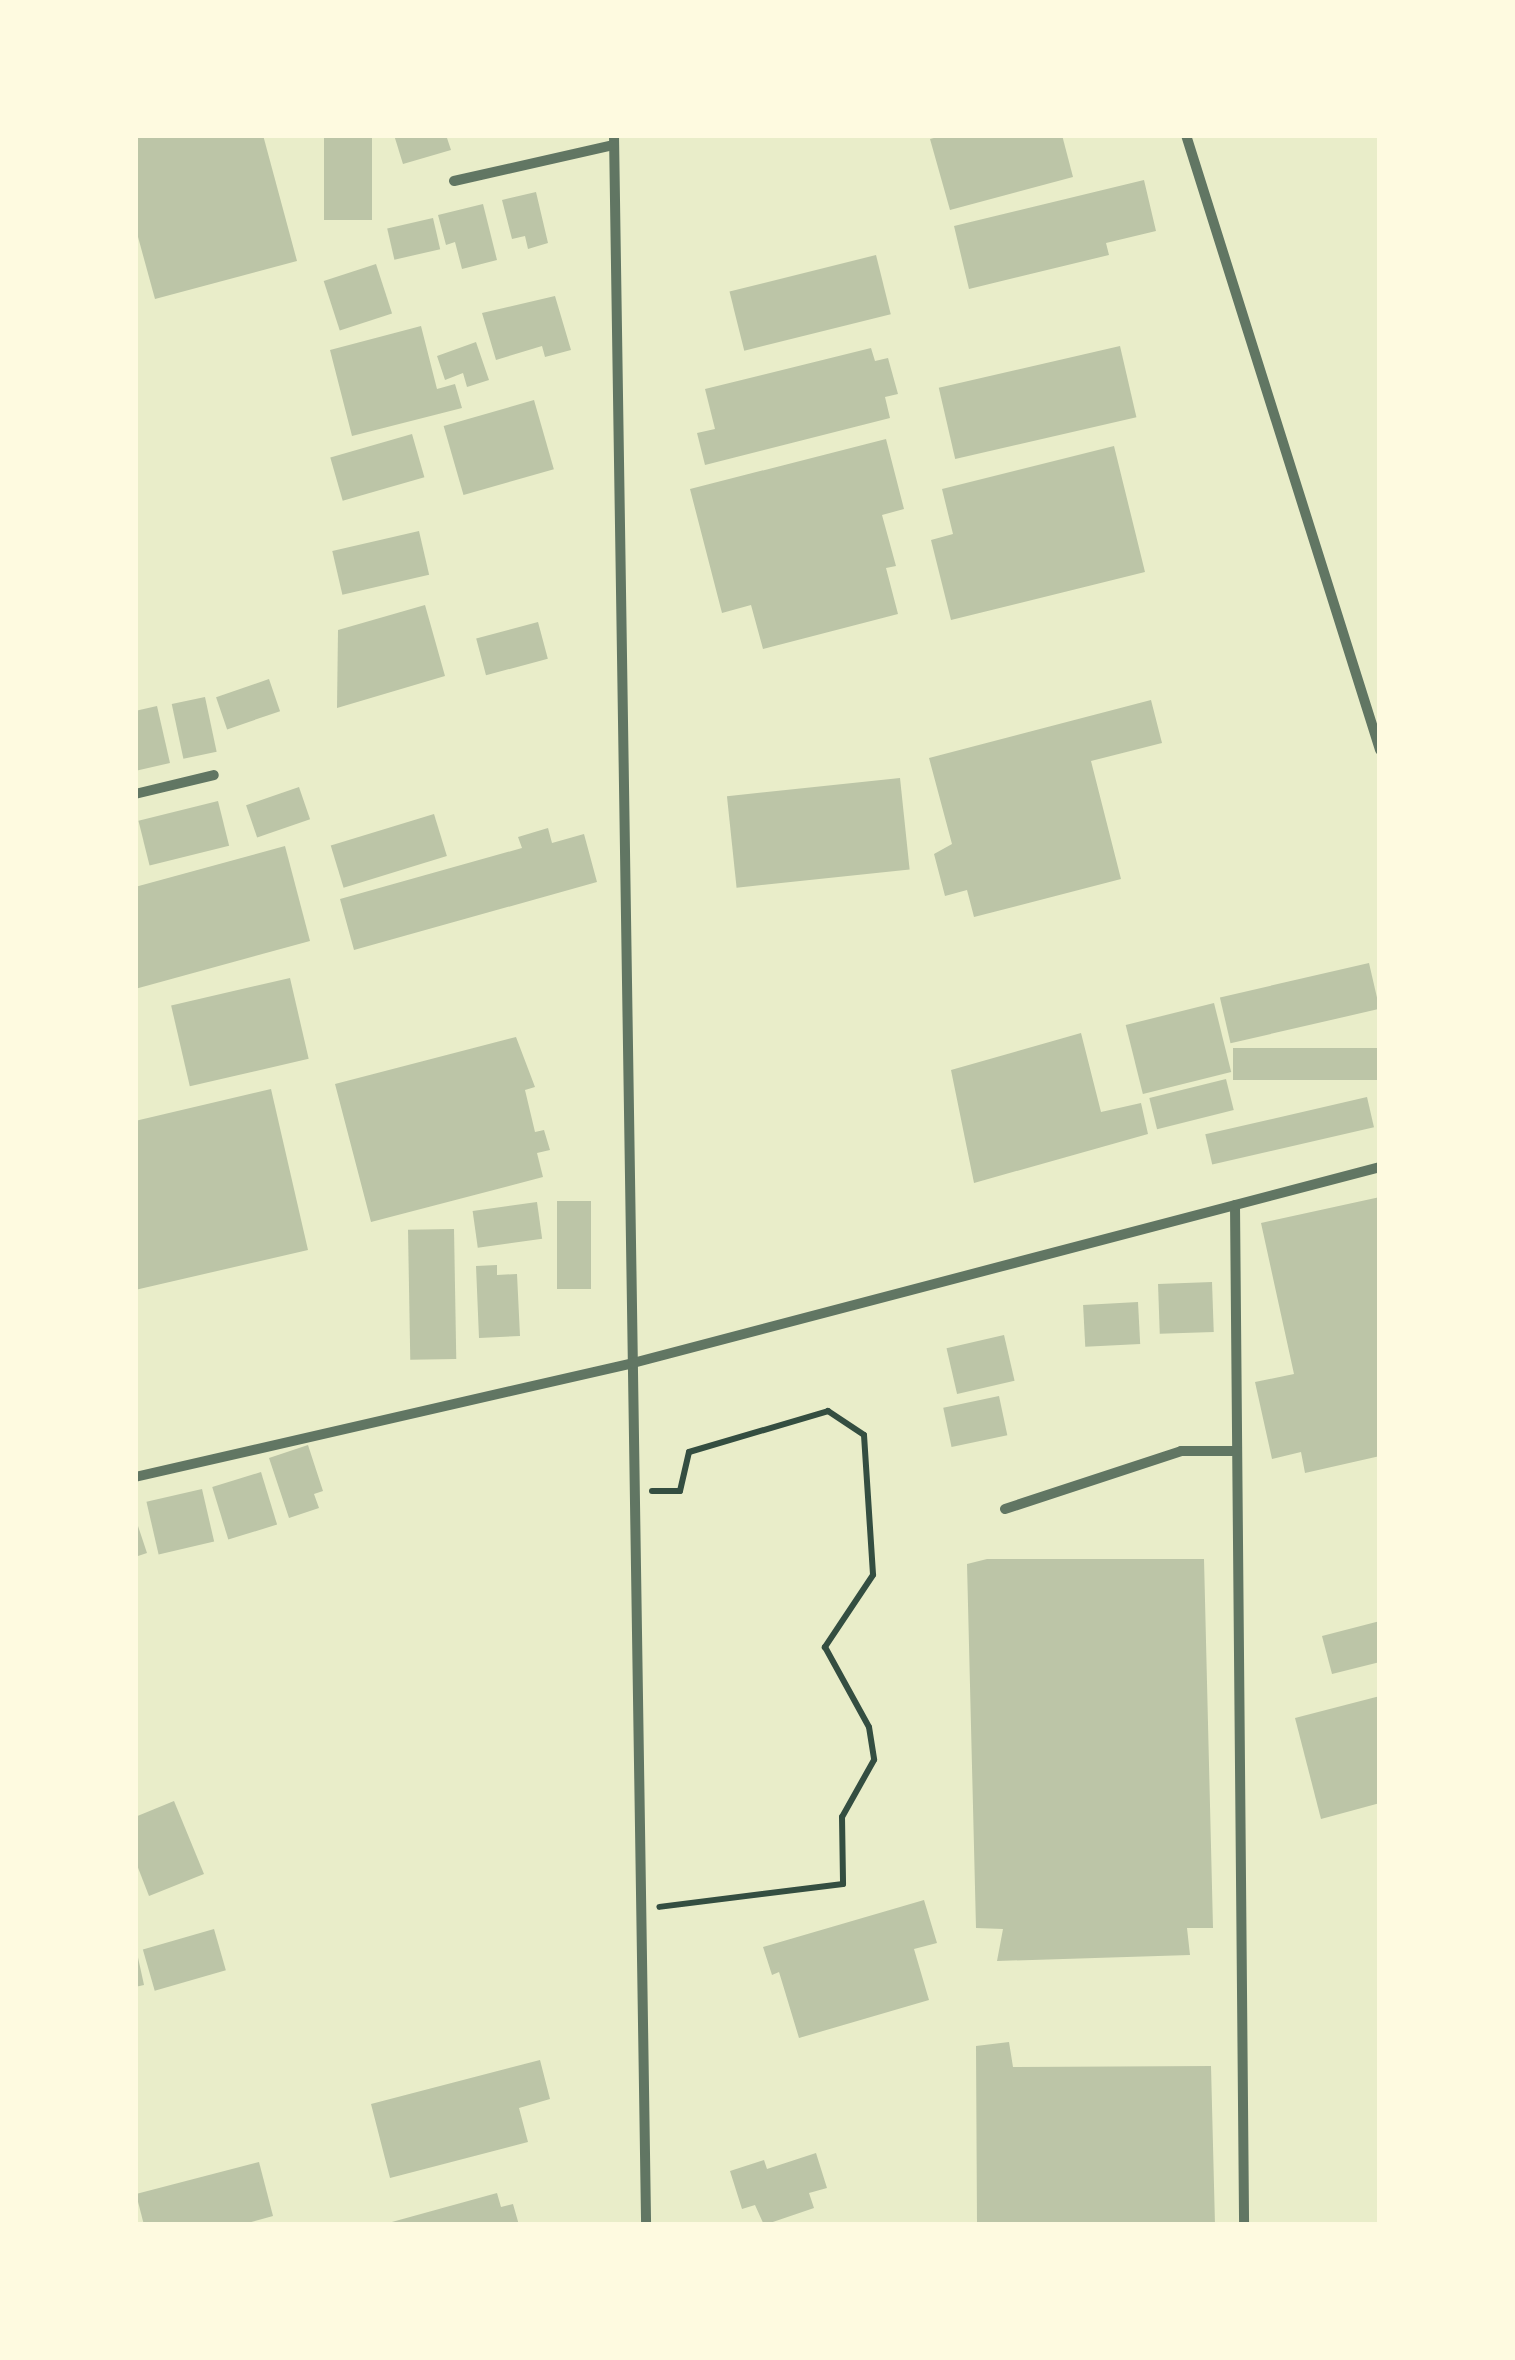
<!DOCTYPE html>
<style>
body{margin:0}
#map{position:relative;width:1515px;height:2360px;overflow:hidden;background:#e9edc9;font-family:"Open Sans",sans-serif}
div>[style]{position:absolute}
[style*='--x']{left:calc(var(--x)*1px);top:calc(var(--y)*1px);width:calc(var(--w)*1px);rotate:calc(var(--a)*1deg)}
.building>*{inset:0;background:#bcc5a7;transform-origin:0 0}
.path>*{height:6px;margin:-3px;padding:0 3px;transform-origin:3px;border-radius:3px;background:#344e41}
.minor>*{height:10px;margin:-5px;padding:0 5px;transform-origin:5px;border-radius:5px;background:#617663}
span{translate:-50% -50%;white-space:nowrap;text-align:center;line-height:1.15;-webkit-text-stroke:10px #fefae0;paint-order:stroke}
.frame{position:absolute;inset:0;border:138px solid #fefae0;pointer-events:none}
</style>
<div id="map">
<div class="building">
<i style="clip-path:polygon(135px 135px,263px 135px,297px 261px,155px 299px,135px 226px)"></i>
<i style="left:324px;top:135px;width:48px;height:85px"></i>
<i style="clip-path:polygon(394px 135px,446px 135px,451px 150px,403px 164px)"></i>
<i style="clip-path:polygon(945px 135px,1062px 135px,1073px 177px,950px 210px,930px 139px)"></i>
<i style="clip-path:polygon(1144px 180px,1156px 231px,1106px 243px,1109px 255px,969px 289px,954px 226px)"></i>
<i style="clip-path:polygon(536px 192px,548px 243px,528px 249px,525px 236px,512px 239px,502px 200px)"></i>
<i style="clip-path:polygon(483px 204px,497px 260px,462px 269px,455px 242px,446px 245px,438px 215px)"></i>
<i style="left:433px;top:218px;width:32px;height:47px;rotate:77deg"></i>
<i style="left:876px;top:255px;width:61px;height:151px;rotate:76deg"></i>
<i style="left:376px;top:264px;width:52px;height:55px;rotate:72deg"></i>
<i style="clip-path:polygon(555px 296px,571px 350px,545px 357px,542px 346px,496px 360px,482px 313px)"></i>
<i style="clip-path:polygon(421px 326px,437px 389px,455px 384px,462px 408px,352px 436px,330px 350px)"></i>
<i style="clip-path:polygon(476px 342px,489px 380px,467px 387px,463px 373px,445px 380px,437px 356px)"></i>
<i style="left:1120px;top:346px;width:73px;height:186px;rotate:77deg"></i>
<i style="clip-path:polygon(871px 348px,875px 361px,888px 358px,898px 394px,885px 397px,890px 418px,705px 465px,697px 433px,715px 429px,705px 389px)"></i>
<i style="left:534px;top:400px;width:72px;height:94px;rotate:74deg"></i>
<i style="left:412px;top:434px;width:45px;height:85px;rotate:74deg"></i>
<i style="clip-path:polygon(886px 439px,904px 509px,882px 515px,896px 566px,886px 568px,898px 614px,763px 649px,751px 605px,722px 613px,690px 489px)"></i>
<i style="clip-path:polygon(1114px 446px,1145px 572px,951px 620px,931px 540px,953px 534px,942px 489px)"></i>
<i style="left:419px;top:531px;width:45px;height:89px;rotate:77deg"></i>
<i style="clip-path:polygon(425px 605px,445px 676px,337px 708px,338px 630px)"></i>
<i style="left:538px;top:622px;width:38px;height:64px;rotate:75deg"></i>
<i style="left:269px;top:679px;width:34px;height:56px;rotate:71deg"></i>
<i style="left:205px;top:697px;width:56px;height:34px;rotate:78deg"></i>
<i style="clip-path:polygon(1151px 700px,1162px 743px,1091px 761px,1121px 879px,974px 917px,967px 890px,945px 896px,934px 854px,952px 844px,929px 758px)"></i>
<i style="clip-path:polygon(157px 706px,170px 763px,135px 771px,135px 711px)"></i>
<i style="left:900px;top:778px;width:92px;height:174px;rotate:84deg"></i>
<i style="left:299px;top:787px;width:34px;height:56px;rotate:71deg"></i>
<i style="left:218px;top:801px;width:46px;height:82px;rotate:76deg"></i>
<i style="left:434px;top:814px;width:44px;height:108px;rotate:73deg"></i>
<i style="clip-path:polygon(548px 828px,552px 843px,584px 834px,597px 882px,354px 950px,340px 899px,522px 848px,518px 837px)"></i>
<i style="clip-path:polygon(285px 846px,310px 941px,135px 989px,135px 887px)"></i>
<i style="left:1369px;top:963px;width:47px;height:153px;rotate:77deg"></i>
<i style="left:290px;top:978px;width:83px;height:122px;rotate:77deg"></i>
<i style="left:1214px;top:1003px;width:71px;height:91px;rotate:76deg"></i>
<i style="clip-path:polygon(1081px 1033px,1101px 1112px,1141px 1103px,1148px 1134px,974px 1183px,951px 1070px)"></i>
<i style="clip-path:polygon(516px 1037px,535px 1087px,525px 1090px,535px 1132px,544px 1130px,550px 1150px,537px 1153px,543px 1177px,371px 1222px,335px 1084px)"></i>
<i style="left:1380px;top:1048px;width:32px;height:147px;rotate:90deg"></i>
<i style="left:1226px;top:1079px;width:32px;height:79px;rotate:76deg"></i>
<i style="clip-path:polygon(271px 1089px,308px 1250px,135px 1290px,135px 1121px)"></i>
<i style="left:1367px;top:1097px;width:31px;height:166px;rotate:77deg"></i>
<i style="clip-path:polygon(1380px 1197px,1380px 1456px,1305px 1473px,1301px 1452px,1272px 1459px,1255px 1382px,1294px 1374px,1261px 1223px)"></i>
<i style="left:557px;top:1201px;width:34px;height:88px"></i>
<i style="left:537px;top:1202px;width:37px;height:65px;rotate:82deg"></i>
<i style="left:454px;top:1229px;width:130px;height:46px;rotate:89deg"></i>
<i style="clip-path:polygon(497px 1265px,497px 1275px,517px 1274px,520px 1336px,479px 1338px,476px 1266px)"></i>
<i style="left:1212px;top:1282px;width:50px;height:54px;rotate:88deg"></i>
<i style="left:1138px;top:1302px;width:42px;height:55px;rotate:87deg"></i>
<i style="left:1004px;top:1335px;width:47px;height:59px;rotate:77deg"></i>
<i style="left:999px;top:1396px;width:40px;height:57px;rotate:78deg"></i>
<i style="clip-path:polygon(308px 1445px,323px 1491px,314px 1494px,319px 1508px,289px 1518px,269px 1458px)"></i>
<i style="left:261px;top:1472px;width:55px;height:51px;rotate:73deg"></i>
<i style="left:202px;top:1489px;width:54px;height:57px;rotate:77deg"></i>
<i style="clip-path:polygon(135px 1517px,147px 1553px,135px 1557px)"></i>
<i style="clip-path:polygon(987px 1559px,1204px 1559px,1213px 1928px,1187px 1928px,1190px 1955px,997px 1961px,1003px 1929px,976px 1928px,967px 1564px)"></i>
<i style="clip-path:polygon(1380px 1621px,1380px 1662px,1332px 1674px,1322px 1636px)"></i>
<i style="clip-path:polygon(1380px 1696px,1380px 1803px,1321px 1819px,1295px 1718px)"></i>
<i style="clip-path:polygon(174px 1801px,204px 1874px,149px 1896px,135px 1860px,135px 1817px)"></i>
<i style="clip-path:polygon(924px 1900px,937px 1943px,914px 1949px,929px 2000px,799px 2038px,779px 1972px,772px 1975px,763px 1947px)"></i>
<i style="left:214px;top:1929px;width:43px;height:74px;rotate:74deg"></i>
<i style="clip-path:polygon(137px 1953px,144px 1985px,135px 1987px,135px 1954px)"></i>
<i style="clip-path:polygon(1009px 2042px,1013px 2067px,1211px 2066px,1215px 2225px,977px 2225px,976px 2046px)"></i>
<i style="clip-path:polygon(540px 2060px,550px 2099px,519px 2108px,528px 2142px,390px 2178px,371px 2104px)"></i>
<i style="clip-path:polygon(816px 2153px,827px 2188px,809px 2193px,814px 2208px,764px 2225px,755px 2205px,742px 2209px,730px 2171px,764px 2160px,767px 2169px)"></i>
<i style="clip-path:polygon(259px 2162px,273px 2216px,240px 2225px,144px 2225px,136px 2194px)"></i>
<i style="clip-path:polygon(497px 2193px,501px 2207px,513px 2204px,519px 2225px,381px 2225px)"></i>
</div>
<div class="path">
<i style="--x:652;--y:1491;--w:28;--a:0"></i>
<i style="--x:680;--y:1491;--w:40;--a:-77"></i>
<i style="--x:689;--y:1452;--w:145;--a:-16.4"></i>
<i style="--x:828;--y:1411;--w:43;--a:33.7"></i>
<i style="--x:864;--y:1435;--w:140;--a:86.3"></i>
<i style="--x:873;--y:1575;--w:87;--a:123.7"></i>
<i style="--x:825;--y:1647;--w:91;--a:61.2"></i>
<i style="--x:869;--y:1727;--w:33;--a:81"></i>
<i style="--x:874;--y:1760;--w:65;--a:119.3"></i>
<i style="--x:842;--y:1817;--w:67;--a:89.1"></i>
<i style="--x:843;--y:1884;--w:185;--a:172.9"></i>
</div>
<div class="minor">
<i style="--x:614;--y:135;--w:2090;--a:89.12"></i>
<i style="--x:1186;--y:135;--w:645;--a:72.49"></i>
<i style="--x:454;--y:181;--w:164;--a:-12.7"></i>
<i style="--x:135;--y:794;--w:81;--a:-13.5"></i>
<i style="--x:1235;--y:1205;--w:1020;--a:89.49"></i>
<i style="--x:135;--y:1477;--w:511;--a:-12.89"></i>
<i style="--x:633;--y:1363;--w:772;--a:-14.7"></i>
<i style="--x:1005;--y:1509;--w:185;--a:-18.2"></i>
<i style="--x:1181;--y:1451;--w:56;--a:0"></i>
</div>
<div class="frame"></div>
</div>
